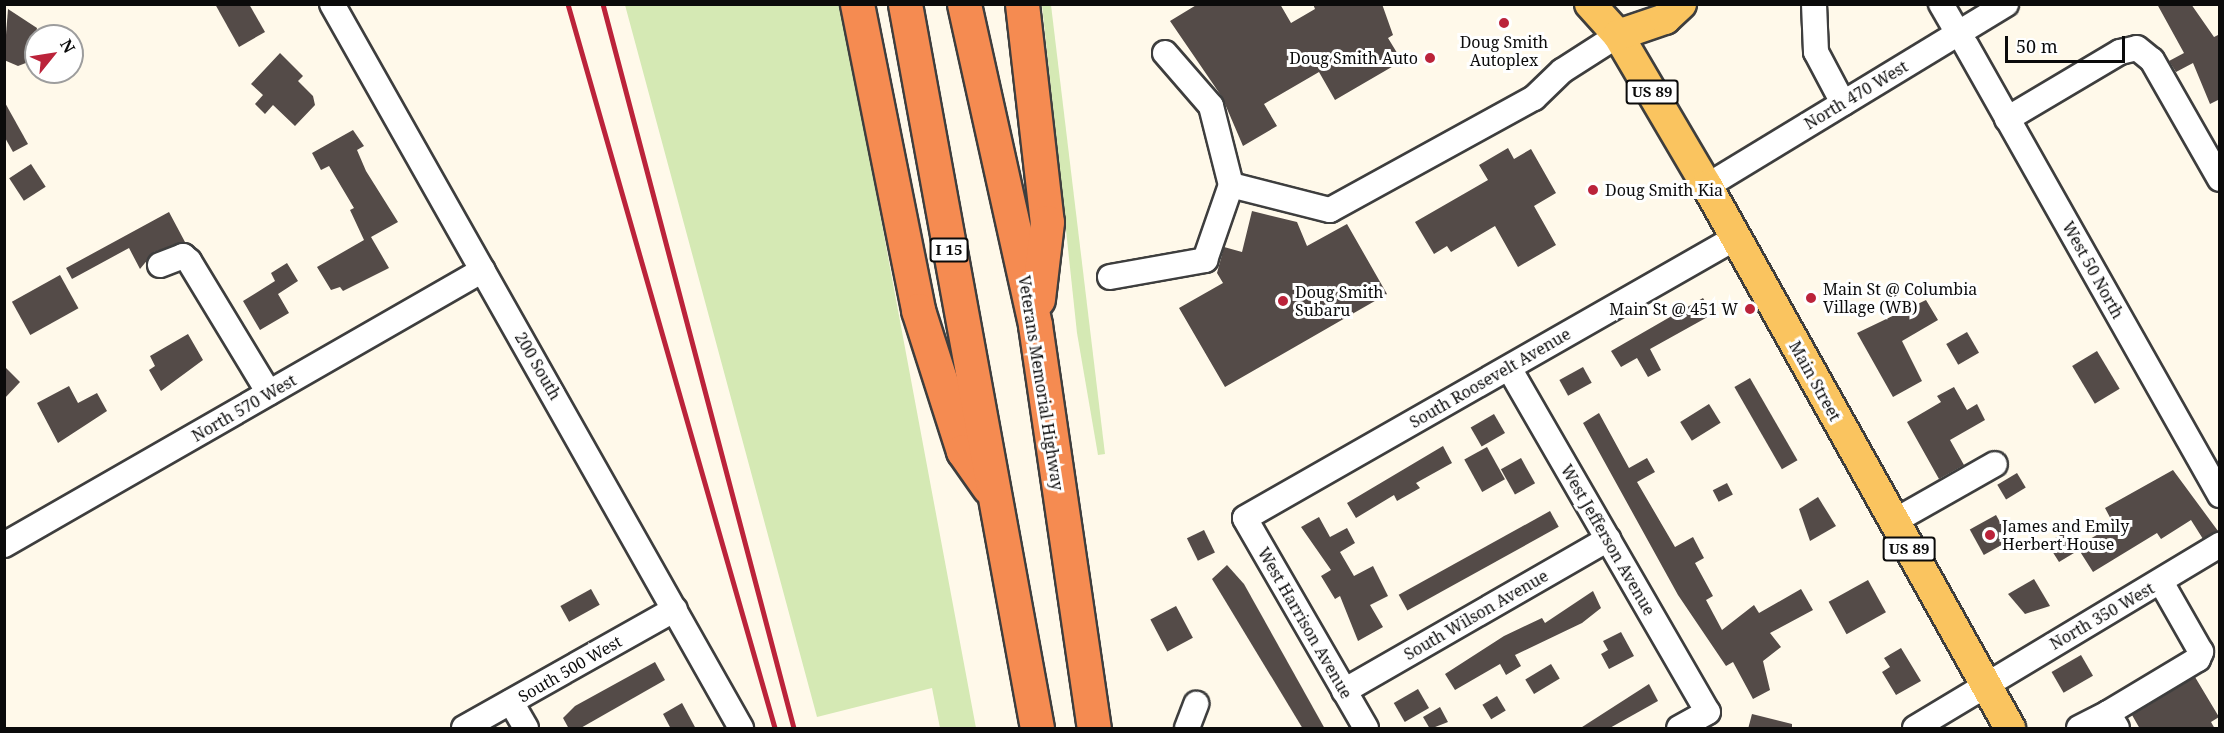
<!DOCTYPE html>
<style>
body{margin:0}
#map{position:relative;width:2224px;height:733px;overflow:hidden;background:#fff9ea;font-family:"Noto Serif",serif}
div>[style]{position:absolute}
[style*='--x']{left:calc(var(--x)*1px);top:calc(var(--y)*1px);width:calc(var(--w)*1px);rotate:calc(var(--a)*1deg)}
.green>*{inset:0;background:#d5e9b4}
.building>*{inset:0;background:#544b48;transform-origin:0 0}
.roads{filter:drop-shadow(2px 0 #3e3e3e) drop-shadow(-2px 0 #3e3e3e) drop-shadow(0 2px #3e3e3e) drop-shadow(0 -2px #3e3e3e)}
.minor>*{height:24px;margin:-12px;padding:0 12px;transform-origin:12px;border-radius:12px;background:#fff}
.major>*{height:30px;margin:-15px;padding:0 15px;transform-origin:15px;border-radius:15px;background:#fac45f}
.highway>*{height:33px;margin:-16.5px;padding:0 16.5px;transform-origin:16.5px;border-radius:16.5px;background:#f58b51}
.rail>*{height:4.5px;margin:-2.25px;padding:0 2.25px;transform-origin:2.25px;border-radius:2.25px;background:#bb233a}
.dots>*{width:16px;height:16px;translate:-50% -50%;box-sizing:border-box;border:3px solid #fff;border-radius:50%}
span{translate:-50% -50%;white-space:nowrap;text-align:center;line-height:1.15;-webkit-text-stroke:6px #fff;paint-order:stroke}
.shield-label span{padding:2px 4px;background:#fff;border:2px solid;border-radius:4px;-webkit-text-stroke-width:0}
.shield-label{font-size:15px;color:#0b0b0b;font-weight:700}
.poi-label{font-size:16px;color:#0b0b0b}
.right{translate:-100% -50%;text-align:right}
.left{translate:0 -50%;text-align:left}
.street-label{font-size:16px;color:#0b0b0b}
.frame{position:absolute;inset:0;border:6px solid #0b0b0b;pointer-events:none}
.north{position:absolute;left:24px;top:24px;width:60px;height:60px;box-sizing:border-box;background:#fff;border:2px solid #9d9d9d;border-radius:50%;rotate:60deg;font-size:16px;font-weight:700;line-height:24px;text-align:center;color:#0b0b0b}
.north::after{content:'';display:block;margin:auto;width:21px;height:27px;background:#bb233a;clip-path:polygon(50% 0,100% 100%,50% 72%,0 100%)}
.scale{position:absolute;left:2005px;top:36px;width:120px;height:27px;box-sizing:border-box;border:3px solid #0b0b0b;border-top:0;padding-left:8px;font-size:18px;line-height:21px;white-space:nowrap;color:#0b0b0b;-webkit-text-stroke:4px #fff;paint-order:stroke}
</style>
<div id="map">
<div class="green">
<i style="clip-path:polygon(625px 5px,841px 5px,976px 728px,940px 728px,932px 688px,817px 717px)"></i>
<i style="clip-path:polygon(1042px 5px,1051px 5px,1105px 454px,1098px 455px,1077px 333px)"></i>
</div>
<div class="building">
<i style="clip-path:polygon(215px 4px,249px 4px,265px 32px,239px 47px)"></i>
<i style="clip-path:polygon(1198px 4px,1280px 4px,1291px 23px,1315px 9px,1313px 4px,1382px 4px,1393px 35px,1388px 38px,1402px 61px,1335px 100px,1319px 72px,1264px 104px,1277px 126px,1243px 146px,1222px 97px,1170px 21px)"></i>
<i style="clip-path:polygon(2157px 4px,2191px 4px,2214px 37px,2220px 34px,2220px 99px,2210px 104px,2193px 63px,2176px 72px,2169px 61px,2184px 53px)"></i>
<i style="clip-path:polygon(8px 9px,37px 28px,31px 61px,18px 66px,4px 60px)"></i>
<i style="clip-path:polygon(280px 53px,303px 76px,298px 81px,313px 96px,315px 105px,295px 126px,273px 105px,265px 114px,255px 104px,263px 95px,251px 84px)"></i>
<i style="clip-path:polygon(4px 101px,28px 144px,13px 152px,4px 136px)"></i>
<i style="clip-path:polygon(353px 130px,364px 146px,357px 150px,366px 171px,398px 222px,371px 237px,389px 268px,343px 291px,340px 287px,331px 290px,317px 267px,364px 240px,350px 210px,354px 208px,329px 166px,321px 170px,312px 153px)"></i>
<i style="clip-path:polygon(1508px 148px,1514px 159px,1531px 149px,1556px 193px,1534px 206px,1556px 245px,1518px 267px,1495px 226px,1451px 252px,1447px 246px,1434px 254px,1415px 222px,1488px 180px,1479px 165px)"></i>
<i style="left:31px;top:164px;width:27px;height:26px;rotate:57deg"></i>
<i style="clip-path:polygon(1252px 211px,1297px 222px,1307px 246px,1347px 224px,1387px 294px,1225px 387px,1179px 308px,1223px 283px,1217px 273px,1224px 247px,1242px 252px)"></i>
<i style="clip-path:polygon(169px 212px,185px 242px,154px 252px,140px 269px,129px 248px,72px 279px,66px 268px)"></i>
<i style="clip-path:polygon(287px 263px,298px 281px,278px 294px,289px 313px,260px 330px,243px 301px,275px 281px,271px 273px)"></i>
<i style="left:60px;top:275px;width:38px;height:55px;rotate:61deg"></i>
<i style="clip-path:polygon(1703px 298px,1713px 314px,1650px 349px,1661px 370px,1648px 377px,1637px 358px,1621px 367px,1611px 351px)"></i>
<i style="clip-path:polygon(1926px 300px,1938px 320px,1902px 341px,1922px 381px,1893px 397px,1857px 333px)"></i>
<i style="left:1967px;top:332px;width:24px;height:24px;rotate:60deg"></i>
<i style="clip-path:polygon(188px 334px,203px 360px,161px 391px,149px 370px,155px 366px,150px 356px)"></i>
<i style="left:2097px;top:351px;width:44px;height:29px;rotate:59deg"></i>
<i style="clip-path:polygon(4px 366px,20px 382px,4px 399px)"></i>
<i style="left:1583px;top:367px;width:18px;height:27px;rotate:61deg"></i>
<i style="left:1750px;top:378px;width:95px;height:18px;rotate:60deg"></i>
<i style="clip-path:polygon(69px 386px,78px 403px,97px 393px,107px 411px,58px 443px,37px 403px)"></i>
<i style="clip-path:polygon(1954px 387px,1967px 410px,1977px 404px,1985px 420px,1950px 440px,1964px 465px,1939px 479px,1907px 422px,1941px 402px,1937px 396px)"></i>
<i style="left:1709px;top:404px;width:22px;height:34px;rotate:58deg"></i>
<i style="clip-path:polygon(1599px 413px,1629px 468px,1647px 458px,1655px 472px,1637px 482px,1675px 547px,1693px 537px,1704px 558px,1695px 563px,1713px 596px,1706px 600px,1722px 630px,1754px 605px,1759px 613px,1801px 589px,1813px 610px,1770px 633px,1781px 647px,1763px 661px,1770px 690px,1753px 699px,1733px 662px,1726px 666px,1678px 595px,1583px 423px)"></i>
<i style="left:1494px;top:414px;width:22px;height:27px;rotate:60deg"></i>
<i style="clip-path:polygon(1443px 446px,1452px 463px,1416px 483px,1420px 488px,1397px 501px,1394px 495px,1356px 518px,1347px 503px)"></i>
<i style="left:1487px;top:447px;width:37px;height:26px;rotate:61deg"></i>
<i style="left:1521px;top:458px;width:29px;height:23px;rotate:61deg"></i>
<i style="clip-path:polygon(2173px 470px,2218px 531px,2203px 539px,2191px 520px,2161px 539px,2157px 533px,2093px 572px,2079px 550px,2059px 562px,2047px 543px,2074px 527px,2083px 543px,2114px 525px,2105px 508px)"></i>
<i style="left:2017px;top:473px;width:17px;height:23px;rotate:59deg"></i>
<i style="left:1727px;top:483px;width:13px;height:16px;rotate:63deg"></i>
<i style="clip-path:polygon(1818px 497px,1836px 526px,1810px 541px,1799px 509px)"></i>
<i style="left:1550px;top:511px;width:18px;height:173px;rotate:61deg"></i>
<i style="left:1996px;top:515px;width:29px;height:30px;rotate:61deg"></i>
<i style="clip-path:polygon(1319px 517px,1330px 537px,1347px 528px,1355px 543px,1340px 552px,1354px 576px,1373px 566px,1388px 596px,1370px 605px,1383px 627px,1358px 641px,1340px 596px,1335px 599px,1321px 576px,1331px 570px,1301px 527px)"></i>
<i style="left:1204px;top:530px;width:25px;height:19px;rotate:64deg"></i>
<i style="clip-path:polygon(1227px 565px,1244px 584px,1325px 729px,1303px 729px,1212px 579px)"></i>
<i style="clip-path:polygon(2034px 579px,2050px 606px,2025px 614px,2008px 594px)"></i>
<i style="left:1868px;top:580px;width:37px;height:45px;rotate:61deg"></i>
<i style="left:591px;top:589px;width:18px;height:35px;rotate:61deg"></i>
<i style="clip-path:polygon(1593px 591px,1601px 608px,1582px 623px,1515px 655px,1521px 666px,1506px 675px,1500px 664px,1455px 690px,1445px 674px,1504px 636px,1542px 618px,1545px 623px)"></i>
<i style="left:1176px;top:606px;width:36px;height:29px;rotate:62deg"></i>
<i style="clip-path:polygon(1621px 632px,1634px 656px,1609px 669px,1601px 654px,1608px 650px,1603px 641px)"></i>
<i style="clip-path:polygon(1901px 648px,1921px 681px,1896px 695px,1882px 672px,1890px 667px,1884px 658px)"></i>
<i style="left:2081px;top:655px;width:24px;height:34px;rotate:60deg"></i>
<i style="clip-path:polygon(655px 662px,665px 680px,579px 729px,569px 729px,563px 718px,575px 706px)"></i>
<i style="left:1551px;top:664px;width:17px;height:30px;rotate:59deg"></i>
<i style="clip-path:polygon(2195px 677px,2219px 717px,2211px 722px,2215px 729px,2140px 729px,2132px 715px)"></i>
<i style="clip-path:polygon(1649px 684px,1658px 701px,1608px 729px,1579px 729px)"></i>
<i style="left:1418px;top:689px;width:22px;height:28px;rotate:60deg"></i>
<i style="left:1497px;top:696px;width:17px;height:17px;rotate:59deg"></i>
<i style="clip-path:polygon(682px 703px,696px 729px,671px 729px,663px 714px)"></i>
<i style="clip-path:polygon(1440px 707px,1448px 722px,1430px 729px,1423px 717px)"></i>
<i style="clip-path:polygon(1752px 714px,1792px 724px,1792px 729px,1748px 729px)"></i>
</div>
<div class="roads">
<div class="minor">
<i style="--x:332;--y:4;--w:832;--a:60.54"></i>
<i style="--x:1814;--y:4;--w:48;--a:87.6"></i>
<i style="--x:1816;--y:52;--w:58;--a:62.1"></i>
<i style="--x:1941;--y:4;--w:34;--a:60"></i>
<i style="--x:1966;--y:45;--w:517;--a:60.56"></i>
<i style="--x:1165;--y:53;--w:70;--a:49"></i>
<i style="--x:1211;--y:106;--w:81;--a:75.8"></i>
<i style="--x:2007;--y:119;--w:131;--a:-30.7"></i>
<i style="--x:2120;--y:52;--w:17;--a:-13"></i>
<i style="--x:2137;--y:48;--w:19;--a:39"></i>
<i style="--x:2152;--y:60;--w:137;--a:60.3"></i>
<i style="--x:1707;--y:186;--w:350;--a:-31.3"></i>
<i style="--x:160;--y:265;--w:25;--a:-21"></i>
<i style="--x:183;--y:256;--w:8;--a:40"></i>
<i style="--x:189;--y:261;--w:154;--a:58.8"></i>
<i style="--x:1110;--y:277;--w:97;--a:-10.1"></i>
<i style="--x:1205;--y:260;--w:79;--a:-70.9"></i>
<i style="--x:1231;--y:185;--w:102;--a:14.2"></i>
<i style="--x:1330;--y:210;--w:233;--a:-28.8"></i>
<i style="--x:1534;--y:98;--w:39;--a:-44"></i>
<i style="--x:1562;--y:71;--w:67;--a:-32.7"></i>
<i style="--x:1509;--y:368;--w:397;--a:60"></i>
<i style="--x:1708;--y:712;--w:33;--a:151"></i>
<i style="--x:1893;--y:522;--w:117;--a:-29.6"></i>
<i style="--x:4;--y:545;--w:552;--a:-29.86"></i>
<i style="--x:1344;--y:691;--w:305;--a:-29.9"></i>
<i style="--x:511;--y:702;--w:30;--a:60"></i>
<i style="--x:2108;--y:713;--w:105;--a:-31"></i>
<i style="--x:2198;--y:659;--w:8;--a:-67"></i>
<i style="--x:2201;--y:652;--w:81;--a:-119.7"></i>
<i style="--x:464;--y:728;--w:242;--a:-29.4"></i>
<i style="--x:1187;--y:728;--w:26;--a:-69"></i>
<i style="--x:1366;--y:728;--w:242;--a:-120"></i>
<i style="--x:1245;--y:518;--w:564;--a:-29.74"></i>
<i style="--x:1915;--y:728;--w:356;--a:-31"></i>
<i style="--x:2079;--y:728;--w:33;--a:-27"></i>
<i style="--x:2108;--y:713;--w:17;--a:59"></i>
</div>
<div class="major">
<i style="--x:1590;--y:4;--w:42;--a:47.9"></i>
<i style="--x:1618;--y:35;--w:175;--a:59.5"></i>
<i style="--x:1707;--y:186;--w:621;--a:60.79"></i>
<i style="--x:1618;--y:35;--w:50;--a:-18.8"></i>
<i style="--x:1665;--y:19;--w:22;--a:-43"></i>
</div>
<div class="highway">
<i style="--x:857;--y:4;--w:312;--a:78.7"></i>
<i style="--x:918;--y:310;--w:148;--a:72.3"></i>
<i style="--x:963;--y:451;--w:45;--a:54.9"></i>
<i style="--x:905;--y:4;--w:736;--a:79.67"></i>
<i style="--x:964;--y:4;--w:329;--a:77.5"></i>
<i style="--x:1035;--y:325;--w:407;--a:81.7"></i>
<i style="--x:1022;--y:4;--w:219;--a:83.5"></i>
<i style="--x:1047;--y:222;--w:78;--a:96.7"></i>
</div>
</div>
<div class="rail">
<i style="--x:568;--y:4;--w:753;--a:74.04"></i>
<i style="--x:603;--y:4;--w:749;--a:75.22"></i>
</div>
<div class="dots">
<i style="left:1504px;top:23px;background:#bb233a"></i>
<i style="left:1430px;top:58px;background:#bb233a"></i>
<i style="left:1593px;top:190px;background:#bb233a"></i>
<i style="left:1811px;top:298px;background:#bb233a"></i>
<i style="left:1283px;top:301px;background:#bb233a"></i>
<i style="left:1750px;top:309px;background:#bb233a"></i>
<i style="left:1990px;top:535px;background:#bb233a"></i>
</div>
<div class="shield-label">
<span style="left:1652px;top:92px">US 89</span>
<span style="left:949px;top:250px">I 15</span>
<span style="left:1909px;top:549px">US 89</span>
</div>
<div class="poi-label">
<span style="left:1504px;top:51px">Doug Smith<br>Autoplex</span>
<span class="right" style="left:1418px;top:58px">Doug Smith Auto</span>
<span class="left" style="left:1605px;top:190px">Doug Smith Kia</span>
<span class="left" style="left:1823px;top:298px">Main St @ Columbia<br>Village (WB)</span>
<span class="left" style="left:1295px;top:301px">Doug Smith<br>Subaru</span>
<span class="right" style="left:1738px;top:309px">Main St @ 451 W</span>
<span class="left" style="left:2002px;top:535px">James and Emily<br>Herbert House</span>
</div>
<div class="street-label">
<span style="left:1856px;top:95px;rotate:-31deg">North 470 West</span>
<span style="left:2093px;top:270px;rotate:61deg">West 50 North</span>
<span style="left:538px;top:366px;rotate:60deg">200 South</span>
<span style="left:1490px;top:378px;rotate:-30deg">South Roosevelt Avenue</span>
<span style="left:1815px;top:381px;rotate:61deg">Main Street</span>
<span style="left:1041px;top:383px;rotate:81deg">Veterans Memorial Highway</span>
<span style="left:244px;top:408px;rotate:-30deg">North 570 West</span>
<span style="left:1608px;top:540px;rotate:60deg">West Jefferson Avenue</span>
<span style="left:1476px;top:615px;rotate:-30deg">South Wilson Avenue</span>
<span style="left:2102px;top:616px;rotate:-30deg">North 350 West</span>
<span style="left:1305px;top:623px;rotate:60deg">West Harrison Avenue</span>
<span style="left:570px;top:669px;rotate:-30deg">South 500 West</span>
</div>
<div class="frame"></div>
<div class="north">N</div>
<div class="scale">50 m</div>
</div>
